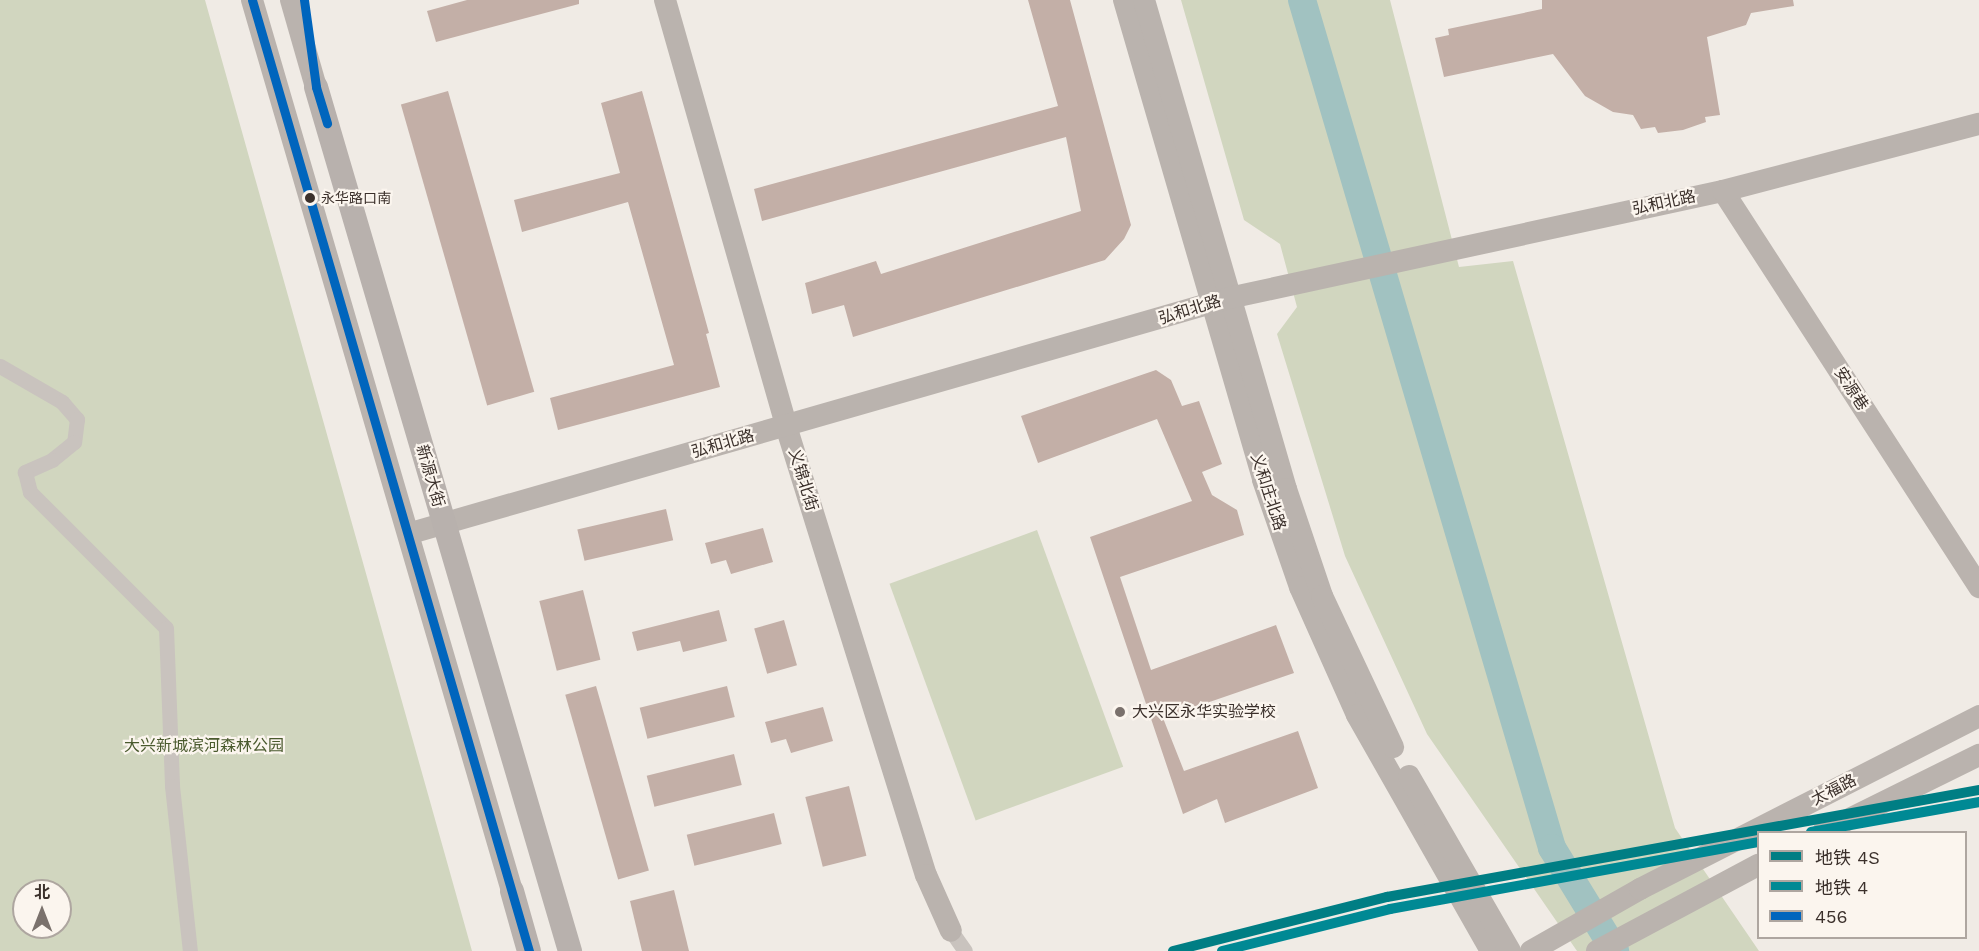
<!DOCTYPE html>
<meta charset="utf-8">
<style>
body{margin:0}
#map{position:relative;width:1979px;height:951px;overflow:hidden;background:#f0ebe5;font-family:"Work Sans","Noto Sans SC",sans-serif}
div>[style]{position:absolute}
[style*='--x']{left:calc(var(--x)*1px);top:calc(var(--y)*1px);width:calc(var(--w)*1px);rotate:calc(var(--a)*1deg)}
.green>*{inset:0;background:#d1d6bf;transform-origin:0 0}
.river>*{height:28px;margin:-14px;padding:0 14px;transform-origin:14px;border-radius:14px;background:#a1c2c1}
.building>*{inset:0;background:#c3afa7;transform-origin:0 0}
.street>*{height:15px;margin:-7.5px;padding:0 7.5px;transform-origin:7.5px;border-radius:7.5px;background:#c9c3be}
.secondary>*{height:22px;margin:-11px;padding:0 11px;transform-origin:11px;border-radius:11px;background:#bab3ae}
.primary>*{height:24px;margin:-12px;padding:0 12px;transform-origin:12px;border-radius:12px;background:#b8b1ad}
.bus-1>*{height:9px;margin:-4.5px;padding:0 4.5px;transform-origin:4.5px;border-radius:4.5px;background:#0065bd}
.metro-1>*{height:10px;margin:-5px;padding:0 5px;transform-origin:5px;border-radius:5px;background:#007e84}
.metro-2>*{height:10px;margin:-5px;padding:0 5px;transform-origin:5px;border-radius:5px;background:#008994}
.dots>*{width:16px;height:16px;translate:-50% -50%;box-sizing:border-box;border:3px solid #fbf5ee;border-radius:50%}
span{translate:-50% -50%;white-space:nowrap;text-align:center;line-height:1.15;-webkit-text-stroke:4.5px #fbf5ee;paint-order:stroke}
.bus-label{font-size:14px;color:#3b302b}
.left{translate:0 -50%;text-align:left}
.street-label{font-size:16px;color:#3b302b}
.poi-label{font-size:16px;color:#3b302b}
.park-label{font-size:16px;color:#4a5a2e}
.legend{position:absolute;left:1757px;top:831px;width:210px;height:108px;box-sizing:border-box;background:#fbf5ee;border:2px solid #aea6a0;margin:0;padding:8px 10px;list-style:none;font-size:18px;color:#3b302b}
.legend li{display:flex;align-items:center;gap:12px;height:30px}
.legend b{width:30px;border:2px solid #aea6a0}
.north{position:absolute;left:12px;top:879px;width:60px;height:60px;box-sizing:border-box;background:#fbf5ee;border:2px solid #aea6a0;border-radius:50%;rotate:0deg;font-size:16px;font-weight:700;line-height:24px;text-align:center;color:#3b302b}
.north::after{content:'';display:block;margin:auto;width:21px;height:27px;background:#7a716c;clip-path:polygon(50% 0,100% 100%,50% 72%,0 100%)}
</style>
<div id="map">
<div class="green">
<i style="clip-path:polygon(evenodd,0 0,205px 0,472px 951px,0 951px,0 0,24px 891px,60px 891px,60px 927px,24px 927px,24px 891px)"></i>
<i style="clip-path:polygon(1181px 0,1390px 0,1459px 267px,1513px 261px,1675px 828px,1759px 951px,1577px 951px,1427px 734px,1345px 556px,1277px 334px,1297px 307px,1280px 244px,1244px 220px)"></i>
<i style="left:1037px;top:530px;width:252px;height:157px;rotate:70deg"></i>
</div>
<div class="river">
<i style="--x:1302;--y:0;--w:884;--a:73.57"></i>
<i style="--x:1552;--y:848;--w:121;--a:58.5"></i>
</div>
<div class="building">
<i style="clip-path:polygon(467px 0,579px 0,579px 4px,436px 42px,427px 11px)"></i>
<i style="clip-path:polygon(1028px 0,1070px 0,1131px 225px,1124px 239px,1105px 260px,853px 337px,844px 305px,812px 314px,805px 283px,876px 261px,881px 274px,1081px 211px,1066px 137px,762px 221px,754px 189px,1058px 106px)"></i>
<i style="clip-path:polygon(1542px 0,1793px 0,1794px 6px,1751px 13px,1746px 25px,1707px 37px,1720px 115px,1705px 117px,1706px 122px,1683px 130px,1658px 133px,1655px 127px,1641px 129px,1633px 115px,1613px 112px,1585px 96px,1553px 54px,1444px 77px,1435px 38px,1449px 35px,1448px 29px,1542px 9px)"></i>
<i style="left:448px;top:91px;width:313px;height:49px;rotate:74deg"></i>
<i style="clip-path:polygon(642px 91px,709px 333px,706px 334px,720px 387px,558px 430px,550px 398px,674px 365px,628px 202px,522px 232px,514px 200px,620px 173px,601px 103px)"></i>
<i style="clip-path:polygon(1156px 370px,1171px 380px,1182px 406px,1199px 401px,1222px 464px,1202px 472px,1212px 495px,1237px 510px,1244px 535px,1120px 577px,1151px 670px,1276px 625px,1294px 673px,1163px 718px,1184px 771px,1298px 731px,1318px 788px,1225px 823px,1217px 799px,1183px 814px,1090px 537px,1192px 501px,1157px 419px,1038px 463px,1021px 416px)"></i>
<i style="left:666px;top:509px;width:32px;height:91px;rotate:77deg"></i>
<i style="clip-path:polygon(763px 528px,773px 562px,731px 574px,726px 560px,711px 564px,705px 543px)"></i>
<i style="left:583px;top:590px;width:72px;height:45px;rotate:76deg"></i>
<i style="clip-path:polygon(719px 610px,727px 641px,683px 652px,680px 641px,637px 651px,632px 632px)"></i>
<i style="left:784px;top:620px;width:47px;height:31px;rotate:74deg"></i>
<i style="left:596px;top:686px;width:192px;height:32px;rotate:74deg"></i>
<i style="left:727px;top:686px;width:32px;height:90px;rotate:76deg"></i>
<i style="clip-path:polygon(823px 707px,833px 741px,791px 753px,786px 739px,771px 743px,765px 722px)"></i>
<i style="left:734px;top:754px;width:32px;height:90px;rotate:76deg"></i>
<i style="left:849px;top:786px;width:72px;height:45px;rotate:76deg"></i>
<i style="left:774px;top:813px;width:32px;height:90px;rotate:76deg"></i>
<i style="clip-path:polygon(674px 890px,689px 951px,642px 951px,630px 901px)"></i>
</div>
<div class="street">
<i style="--x:0;--y:366;--w:72;--a:30.1"></i>
<i style="--x:62;--y:402;--w:23;--a:49"></i>
<i style="--x:77;--y:419;--w:23;--a:97"></i>
<i style="--x:74;--y:442;--w:28;--a:141"></i>
<i style="--x:52;--y:460;--w:30;--a:156"></i>
<i style="--x:25;--y:472;--w:21;--a:76"></i>
<i style="--x:30;--y:492;--w:192;--a:45"></i>
<i style="--x:166;--y:628;--w:158;--a:87.8"></i>
<i style="--x:172;--y:786;--w:166;--a:83.8"></i>
<i style="--x:951;--y:931;--w:24;--a:55"></i>
</div>
<div class="secondary">
<i style="--x:252;--y:0;--w:928;--a:73.73"></i>
<i style="--x:291;--y:0;--w:91;--a:74"></i>
<i style="--x:665;--y:0;--w:443;--a:74.1"></i>
<i style="--x:786;--y:426;--w:470;--a:72.7"></i>
<i style="--x:926;--y:875;--w:61;--a:65.9"></i>
<i style="--x:1124;--y:0;--w:500;--a:73.8"></i>
<i style="--x:1263;--y:480;--w:113;--a:70.9"></i>
<i style="--x:1300;--y:587;--w:140;--a:66"></i>
<i style="--x:1357;--y:715;--w:271;--a:60.4"></i>
<i style="--x:1144;--y:0;--w:509;--a:73.81"></i>
<i style="--x:1286;--y:489;--w:113;--a:71.4"></i>
<i style="--x:1322;--y:596;--w:167;--a:64.8"></i>
<i style="--x:1723;--y:191;--w:472;--a:57.1"></i>
<i style="--x:411;--y:533;--w:851;--a:-16.03"></i>
<i style="--x:1229;--y:298;--w:505;--a:-12.22"></i>
<i style="--x:1723;--y:191;--w:265;--a:-14.7"></i>
<i style="--x:1409;--y:776;--w:202;--a:60"></i>
<i style="--x:1823;--y:832;--w:174;--a:-26.3"></i>
<i style="--x:1531;--y:951;--w:125;--a:-29.6"></i>
<i style="--x:1640;--y:889;--w:381;--a:-27"></i>
<i style="--x:1597;--y:951;--w:183;--a:-28.1"></i>
</div>
<div class="primary">
<i style="--x:316;--y:87;--w:901;--a:73.62"></i>
<i style="--x:512;--y:891;--w:62;--a:74.2"></i>
</div>
<div class="bus-1">
<i style="--x:252;--y:0;--w:991;--a:73.76"></i>
<i style="--x:304;--y:0;--w:88;--a:82.1"></i>
<i style="--x:316;--y:87;--w:38;--a:73"></i>
</div>
<div class="metro-1">
<i style="--x:1173;--y:951;--w:221;--a:-14.2"></i>
<i style="--x:1387;--y:897;--w:602;--a:-10.25"></i>
</div>
<div class="metro-2">
<i style="--x:1811;--y:832;--w:171;--a:-10.1"></i>
<i style="--x:1222;--y:951;--w:173;--a:-14"></i>
<i style="--x:1390;--y:909;--w:374;--a:-10.3"></i>
</div>
<div class="dots">
<i style="left:310px;top:198px;background:#3b302b"></i>
<i style="left:1120px;top:712px;background:#7a716c"></i>
</div>
<div class="bus-label">
<span class="left" style="left:321px;top:198px">永华路口南</span>
</div>
<div class="street-label">
<span style="left:1664px;top:203px;rotate:-12deg">弘和北路</span>
<span style="left:1190px;top:310px;rotate:-17deg">弘和北路</span>
<span style="left:1851px;top:389px;rotate:57deg">安源巷</span>
<span style="left:723px;top:444px;rotate:-16deg">弘和北路</span>
<span style="left:430px;top:476px;rotate:74deg">新源大街</span>
<span style="left:803px;top:480px;rotate:73deg">义锦北街</span>
<span style="left:1268px;top:492px;rotate:72deg">义和庄北路</span>
<span style="left:1834px;top:790px;rotate:-27deg">太福路</span>
</div>
<div class="poi-label">
<span class="left" style="left:1132px;top:712px">大兴区永华实验学校</span>
</div>
<div class="park-label">
<span style="left:204px;top:746px">大兴新城滨河森林公园</span>
</div>
<ul class="legend">
<li><b style="height:8px;background:#007e84"></b>地铁 4S</li>
<li><b style="height:8px;background:#008994"></b>地铁 4</li>
<li><b style="height:8px;background:#0065bd"></b>456</li>
</ul>
<div class="north">北</div>
</div>
